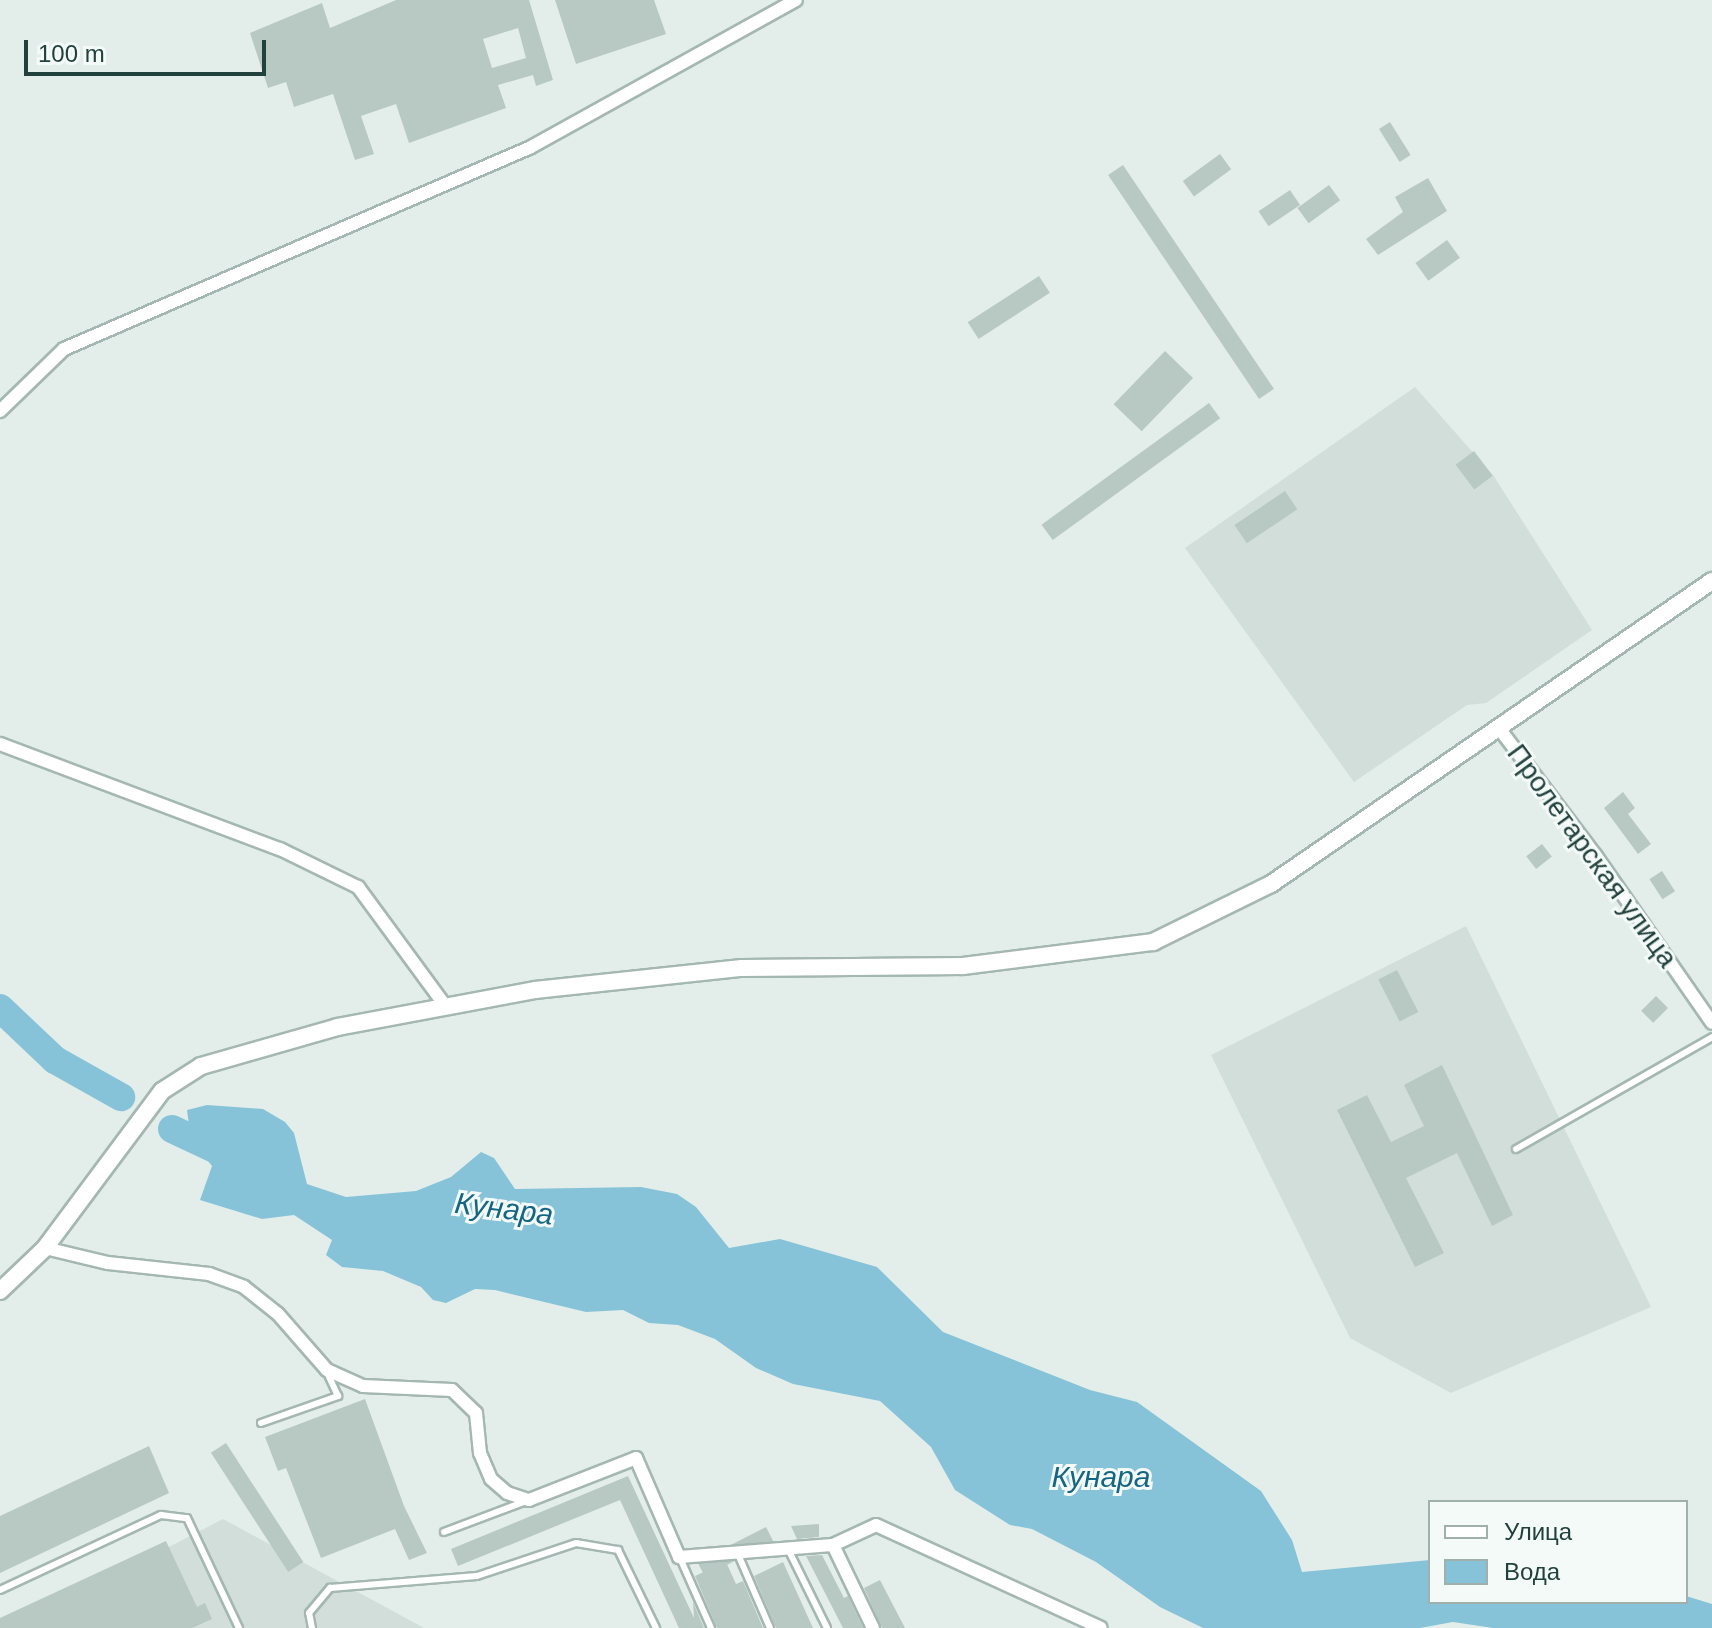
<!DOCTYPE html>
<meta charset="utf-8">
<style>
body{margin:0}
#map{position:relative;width:1712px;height:1628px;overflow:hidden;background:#e3eeea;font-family:Helvetica,sans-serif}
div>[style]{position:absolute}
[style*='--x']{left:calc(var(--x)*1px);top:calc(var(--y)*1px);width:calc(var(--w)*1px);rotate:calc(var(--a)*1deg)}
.built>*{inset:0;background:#d1ded9}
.water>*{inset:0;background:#87c3d8}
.river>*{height:28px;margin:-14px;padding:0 14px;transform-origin:14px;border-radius:14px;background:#87c3d8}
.building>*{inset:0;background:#b8c9c4;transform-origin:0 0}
.roads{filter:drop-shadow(2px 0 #a5b7b2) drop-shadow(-2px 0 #a5b7b2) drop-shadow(0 2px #a5b7b2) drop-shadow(0 -2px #a5b7b2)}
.service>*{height:6px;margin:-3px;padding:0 3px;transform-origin:3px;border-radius:3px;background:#fff}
.minor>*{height:12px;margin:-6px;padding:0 6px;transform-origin:6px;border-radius:6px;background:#fff}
.tertiary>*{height:16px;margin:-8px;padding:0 8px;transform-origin:8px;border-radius:8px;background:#fff}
span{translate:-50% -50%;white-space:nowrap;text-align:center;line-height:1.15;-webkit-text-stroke:6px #f4faf8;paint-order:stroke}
.street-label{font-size:28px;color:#21413c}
.water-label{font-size:30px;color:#156683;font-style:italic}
.legend{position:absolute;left:1428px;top:1500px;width:260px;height:104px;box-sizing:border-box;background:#f4faf8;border:2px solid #a0b0ad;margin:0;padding:10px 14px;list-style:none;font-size:24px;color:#21413c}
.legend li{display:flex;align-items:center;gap:16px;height:40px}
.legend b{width:40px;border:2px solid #a0b0ad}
.scale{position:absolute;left:24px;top:40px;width:242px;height:36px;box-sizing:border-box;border:4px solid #21413c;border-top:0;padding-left:10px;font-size:24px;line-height:28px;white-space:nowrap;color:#21413c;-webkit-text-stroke:6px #f4faf8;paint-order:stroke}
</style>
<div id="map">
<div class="built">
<i style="clip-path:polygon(1415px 387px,1493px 475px,1592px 630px,1486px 703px,1467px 705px,1354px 782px,1185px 548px)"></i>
<i style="clip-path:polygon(1466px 926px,1651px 1307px,1451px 1393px,1350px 1338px,1211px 1055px)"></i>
<i style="clip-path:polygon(223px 1519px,424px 1628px,12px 1628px)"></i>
</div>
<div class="water">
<i style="clip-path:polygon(207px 1105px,263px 1109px,285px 1122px,294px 1133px,307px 1184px,346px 1197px,416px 1191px,451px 1177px,481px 1152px,494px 1158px,515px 1189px,641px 1187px,677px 1194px,696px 1207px,729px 1248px,780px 1239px,877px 1267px,943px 1332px,1090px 1390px,1137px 1402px,1261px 1491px,1292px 1540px,1302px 1572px,1430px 1560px,1430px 1602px,1686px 1602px,1686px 1596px,1712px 1604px,1712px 1628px,1493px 1628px,1453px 1622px,1420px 1628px,1203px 1628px,1160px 1607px,1096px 1562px,1032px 1529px,1010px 1525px,955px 1490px,931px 1447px,880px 1401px,793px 1384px,756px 1368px,715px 1339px,678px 1325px,649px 1323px,623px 1310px,586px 1312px,495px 1290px,475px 1289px,446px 1303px,433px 1300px,421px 1287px,383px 1271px,342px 1267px,326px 1255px,332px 1240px,294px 1215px,262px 1219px,200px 1200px,212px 1166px,191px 1140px,187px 1110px)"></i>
</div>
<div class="river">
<i style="--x:0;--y:1008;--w:76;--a:43.4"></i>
<i style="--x:55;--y:1060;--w:76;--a:29.3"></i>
<i style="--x:172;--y:1129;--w:56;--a:25.2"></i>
</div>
<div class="building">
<i style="clip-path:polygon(evenodd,396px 0,529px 0,553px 80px,536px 86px,533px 75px,498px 85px,506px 108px,409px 143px,396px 104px,361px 116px,374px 154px,355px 160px,333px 94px,294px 107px,286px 82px,268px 88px,250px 33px,322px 3px,330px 28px,396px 0,518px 28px,526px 58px,492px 68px,483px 39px,518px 28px)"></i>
<i style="clip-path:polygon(555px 0,654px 0,666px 34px,576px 64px)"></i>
<i style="left:1390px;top:122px;width:39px;height:13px;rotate:58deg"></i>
<i style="left:1220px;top:154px;width:19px;height:46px;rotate:54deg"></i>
<i style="left:1123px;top:165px;width:270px;height:18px;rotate:56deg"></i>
<i style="clip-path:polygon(1428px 178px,1447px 211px,1378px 255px,1366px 239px,1403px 212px,1395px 197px)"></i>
<i style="left:1329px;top:185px;width:19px;height:39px;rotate:54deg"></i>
<i style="left:1290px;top:190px;width:18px;height:38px;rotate:56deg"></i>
<i style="left:1447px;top:240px;width:22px;height:39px;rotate:54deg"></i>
<i style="left:1039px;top:276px;width:20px;height:85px;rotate:57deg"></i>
<i style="left:1165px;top:351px;width:39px;height:74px;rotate:44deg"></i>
<i style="left:1209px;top:403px;width:19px;height:207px;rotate:54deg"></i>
<i style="left:1474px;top:451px;width:31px;height:23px;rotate:53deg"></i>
<i style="left:1285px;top:491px;width:22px;height:61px;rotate:56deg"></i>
<i style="clip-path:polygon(1623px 792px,1635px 808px,1628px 814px,1651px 844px,1638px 854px,1604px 808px)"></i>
<i style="left:1542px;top:844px;width:16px;height:20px;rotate:52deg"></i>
<i style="left:1662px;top:871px;width:24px;height:15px;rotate:57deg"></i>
<i style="left:1397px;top:970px;width:47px;height:21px;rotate:63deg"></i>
<i style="left:1656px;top:996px;width:17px;height:21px;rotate:45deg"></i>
<i style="clip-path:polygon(1442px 1065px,1513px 1215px,1492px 1226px,1457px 1153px,1406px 1178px,1444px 1253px,1415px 1267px,1337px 1110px,1367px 1095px,1391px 1142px,1424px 1126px,1404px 1085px)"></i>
<i style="clip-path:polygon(365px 1399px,404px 1506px,427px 1553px,409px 1560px,395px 1529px,321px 1558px,286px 1468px,278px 1471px,265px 1437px)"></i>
<i style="left:226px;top:1443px;width:142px;height:18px;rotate:57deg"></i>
<i style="clip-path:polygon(149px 1446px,169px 1493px,0 1573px,0 1516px)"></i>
<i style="clip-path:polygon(628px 1476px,694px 1618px,693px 1602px,704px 1628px,679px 1628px,620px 1500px,458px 1566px,451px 1549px)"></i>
<i style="clip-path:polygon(819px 1524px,819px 1537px,797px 1539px,791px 1526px)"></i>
<i style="left:766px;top:1527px;width:16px;height:77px;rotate:63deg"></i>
<i style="clip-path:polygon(166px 1541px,197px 1607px,205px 1603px,212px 1619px,192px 1628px,0 1628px,0 1618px)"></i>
<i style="clip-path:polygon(822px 1555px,844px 1598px,848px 1596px,863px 1628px,843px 1628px,806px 1556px)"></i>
<i style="clip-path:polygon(726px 1562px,736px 1584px,743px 1581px,763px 1628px,717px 1628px,695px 1576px)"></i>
<i style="clip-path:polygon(783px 1562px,813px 1628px,776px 1628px,754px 1576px)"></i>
<i style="clip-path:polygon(880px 1580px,905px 1628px,882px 1628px,864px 1588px)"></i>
</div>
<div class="roads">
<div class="service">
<i style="--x:1516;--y:1149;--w:226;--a:-29.7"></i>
<i style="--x:261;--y:1423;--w:82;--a:-19.3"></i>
<i style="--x:338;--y:1396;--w:26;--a:-115"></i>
<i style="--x:444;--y:1532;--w:88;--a:-20.7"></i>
<i style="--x:788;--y:1549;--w:88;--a:63.7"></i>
<i style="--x:737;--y:1552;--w:83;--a:66.5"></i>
<i style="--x:680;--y:1558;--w:77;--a:66.1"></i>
<i style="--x:0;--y:1590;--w:178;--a:-25"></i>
<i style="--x:161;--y:1515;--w:26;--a:7"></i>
<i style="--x:187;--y:1518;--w:122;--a:64.7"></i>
<i style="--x:312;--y:1628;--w:15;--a:-101"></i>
<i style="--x:309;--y:1613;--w:33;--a:-50"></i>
<i style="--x:330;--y:1588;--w:147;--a:-4.7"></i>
<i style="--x:477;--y:1576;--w:104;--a:-18.4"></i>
<i style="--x:576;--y:1543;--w:43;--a:9.5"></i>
<i style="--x:618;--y:1550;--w:87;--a:64"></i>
</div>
<div class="minor">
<i style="--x:0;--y:411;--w:89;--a:-44.1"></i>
<i style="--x:64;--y:349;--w:507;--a:-23.38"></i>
<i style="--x:529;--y:148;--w:305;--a:-29"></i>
<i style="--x:1498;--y:727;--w:162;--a:52.8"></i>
<i style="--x:1596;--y:856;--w:203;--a:55.2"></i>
<i style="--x:0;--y:744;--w:299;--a:20.6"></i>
<i style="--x:280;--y:849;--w:87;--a:26"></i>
<i style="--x:358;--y:887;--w:149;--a:53.7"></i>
<i style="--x:45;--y:1248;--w:65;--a:13.4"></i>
<i style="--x:108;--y:1263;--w:102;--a:6.2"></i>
<i style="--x:209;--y:1274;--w:37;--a:20"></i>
<i style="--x:244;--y:1287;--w:43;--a:38.5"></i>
<i style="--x:278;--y:1314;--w:74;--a:48.8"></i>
<i style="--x:327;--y:1370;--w:39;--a:24"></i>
<i style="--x:363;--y:1386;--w:89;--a:2.6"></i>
<i style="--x:452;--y:1390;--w:33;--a:44"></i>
<i style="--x:476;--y:1413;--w:40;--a:84.3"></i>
<i style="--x:480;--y:1453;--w:28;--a:67"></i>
<i style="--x:491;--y:1479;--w:21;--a:41"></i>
<i style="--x:507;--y:1493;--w:23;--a:18"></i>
<i style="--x:529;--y:1500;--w:115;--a:-21.4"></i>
<i style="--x:636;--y:1458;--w:108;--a:66.5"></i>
<i style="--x:679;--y:1557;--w:154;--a:-4.5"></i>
<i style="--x:833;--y:1545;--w:92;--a:64.3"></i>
<i style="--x:833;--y:1545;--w:47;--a:-24.9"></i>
<i style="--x:876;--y:1525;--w:247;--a:24.6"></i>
</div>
<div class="tertiary">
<i style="--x:0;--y:1291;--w:62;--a:-43.7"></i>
<i style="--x:45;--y:1248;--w:196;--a:-53.3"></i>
<i style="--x:162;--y:1091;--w:46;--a:-32.7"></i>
<i style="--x:201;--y:1066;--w:142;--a:-15.9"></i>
<i style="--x:338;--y:1027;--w:200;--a:-10.6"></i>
<i style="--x:535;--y:990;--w:208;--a:-6.1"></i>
<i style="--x:742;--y:968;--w:221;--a:-0.5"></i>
<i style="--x:963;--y:966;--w:192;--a:-7.2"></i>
<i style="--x:1153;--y:942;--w:131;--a:-26.2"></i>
<i style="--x:1271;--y:884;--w:535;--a:-34.49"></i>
</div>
</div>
<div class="street-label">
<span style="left:1592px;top:856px;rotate:54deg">Пролетарская улица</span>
</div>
<div class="water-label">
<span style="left:504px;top:1209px;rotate:7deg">Кунара</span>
<span style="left:1101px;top:1477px">Кунара</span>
</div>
<ul class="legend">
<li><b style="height:10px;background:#fff"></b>Улица</li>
<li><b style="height:22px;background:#87c3d8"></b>Вода</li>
</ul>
<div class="scale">100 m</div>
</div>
